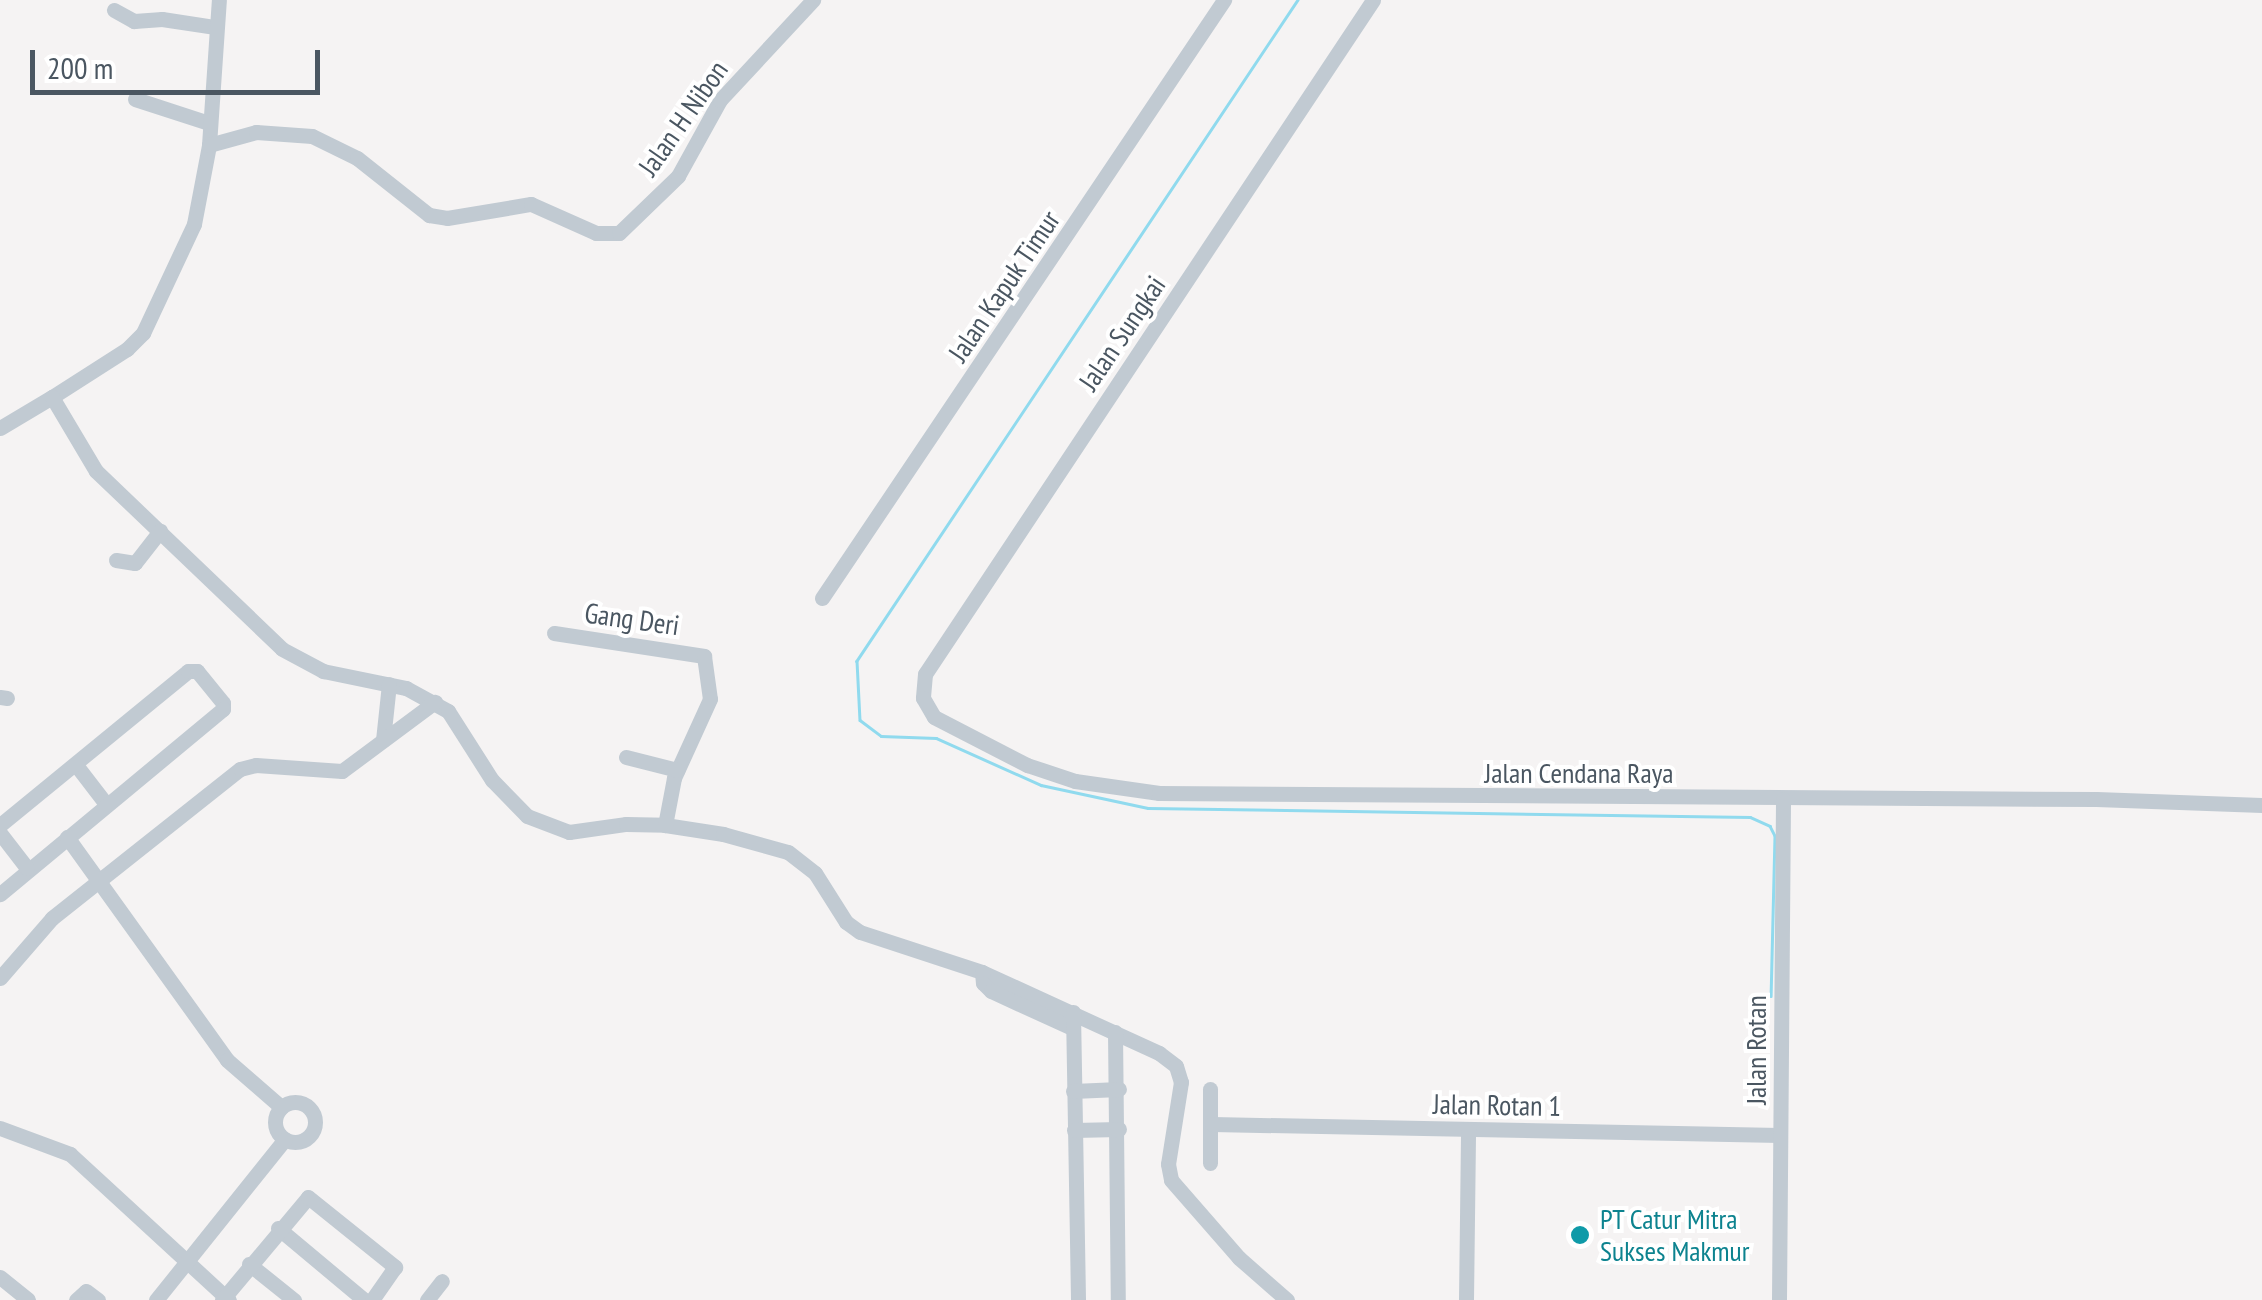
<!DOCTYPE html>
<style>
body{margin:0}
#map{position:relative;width:2262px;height:1300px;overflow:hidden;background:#f5f3f3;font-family:"PT Sans Narrow",sans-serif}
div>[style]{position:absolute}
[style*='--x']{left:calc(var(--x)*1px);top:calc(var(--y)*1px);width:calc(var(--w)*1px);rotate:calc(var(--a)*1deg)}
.stream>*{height:2.5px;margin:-1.25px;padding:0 1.25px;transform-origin:1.25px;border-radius:1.25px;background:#90daee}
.minor>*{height:15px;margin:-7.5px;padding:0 7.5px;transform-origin:7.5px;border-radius:7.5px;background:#c1cad2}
.minor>.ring{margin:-7.5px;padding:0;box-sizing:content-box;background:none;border:15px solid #c1cad2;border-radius:50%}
.dots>*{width:28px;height:28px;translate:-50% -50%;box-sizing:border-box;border:5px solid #fff;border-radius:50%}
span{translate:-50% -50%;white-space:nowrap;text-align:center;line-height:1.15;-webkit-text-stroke:8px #fff;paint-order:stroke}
.street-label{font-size:28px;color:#4a5661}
.culture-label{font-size:28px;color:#0d838f}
.left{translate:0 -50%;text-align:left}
.scale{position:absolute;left:30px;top:50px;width:290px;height:45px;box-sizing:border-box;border:5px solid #4a5661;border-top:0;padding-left:12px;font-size:30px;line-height:35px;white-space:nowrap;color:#4a5661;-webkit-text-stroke:8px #fff;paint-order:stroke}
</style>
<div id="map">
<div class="stream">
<i style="--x:1298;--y:0;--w:795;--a:123.71"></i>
<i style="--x:857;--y:661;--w:59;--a:87.1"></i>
<i style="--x:860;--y:720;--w:26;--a:37"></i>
<i style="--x:881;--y:736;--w:55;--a:2.1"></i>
<i style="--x:936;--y:738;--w:115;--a:24.1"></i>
<i style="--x:1041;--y:785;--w:109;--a:12.1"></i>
<i style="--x:1148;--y:808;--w:602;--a:0.86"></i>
<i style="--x:1750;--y:817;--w:22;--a:24"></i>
<i style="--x:1770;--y:826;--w:11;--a:63"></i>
<i style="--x:1775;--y:836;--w:160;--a:91.4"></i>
</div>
<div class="minor">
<i style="--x:1373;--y:0;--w:809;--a:123.61"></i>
<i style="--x:925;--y:674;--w:24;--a:95"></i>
<i style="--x:923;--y:698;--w:22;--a:60"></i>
<i style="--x:934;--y:717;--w:105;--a:27.3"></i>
<i style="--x:1027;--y:765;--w:51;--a:18.4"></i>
<i style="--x:1075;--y:781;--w:85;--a:8.1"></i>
<i style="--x:1159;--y:793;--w:937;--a:0.37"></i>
<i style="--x:2096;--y:799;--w:166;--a:2.1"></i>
<i style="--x:114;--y:10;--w:23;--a:29"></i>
<i style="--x:134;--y:21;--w:28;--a:-4"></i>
<i style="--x:162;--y:19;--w:54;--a:8.6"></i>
<i style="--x:135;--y:99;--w:78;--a:18"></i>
<i style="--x:209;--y:145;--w:145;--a:-86.1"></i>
<i style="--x:52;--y:397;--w:89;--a:-32.6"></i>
<i style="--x:127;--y:349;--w:23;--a:-45"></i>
<i style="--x:143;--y:333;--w:120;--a:-64.9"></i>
<i style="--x:194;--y:224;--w:80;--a:-79.2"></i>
<i style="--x:209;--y:145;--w:49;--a:-15.5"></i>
<i style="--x:256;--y:132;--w:56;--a:4.1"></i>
<i style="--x:312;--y:136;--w:50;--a:26.1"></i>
<i style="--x:357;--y:158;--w:92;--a:38.4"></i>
<i style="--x:429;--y:215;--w:18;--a:9"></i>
<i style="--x:447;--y:218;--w:85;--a:-9.5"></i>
<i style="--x:531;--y:204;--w:71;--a:24"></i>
<i style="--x:596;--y:233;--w:23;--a:0"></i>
<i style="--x:619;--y:233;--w:82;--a:-44"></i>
<i style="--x:678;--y:176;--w:87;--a:-61.1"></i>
<i style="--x:720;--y:100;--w:137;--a:-47.1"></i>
<i style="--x:0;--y:428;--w:61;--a:-30.8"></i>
<i style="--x:52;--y:397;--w:86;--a:59.3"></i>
<i style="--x:96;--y:471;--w:257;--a:43.7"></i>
<i style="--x:282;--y:649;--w:47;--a:28.2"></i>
<i style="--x:323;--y:671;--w:85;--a:11.6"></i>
<i style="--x:406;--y:688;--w:48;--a:28.7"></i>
<i style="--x:448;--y:711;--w:82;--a:57.5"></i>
<i style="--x:492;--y:780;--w:50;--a:45.8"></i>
<i style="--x:527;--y:816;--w:45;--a:20.9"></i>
<i style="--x:569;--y:832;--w:58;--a:-8"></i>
<i style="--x:626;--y:824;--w:39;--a:1"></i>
<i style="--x:665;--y:825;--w:59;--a:8.8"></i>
<i style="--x:723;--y:834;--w:67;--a:15.5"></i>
<i style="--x:788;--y:852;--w:34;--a:38"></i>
<i style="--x:815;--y:873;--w:58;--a:57.7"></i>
<i style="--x:846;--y:922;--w:17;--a:36"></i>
<i style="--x:860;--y:932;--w:128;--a:18.2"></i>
<i style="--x:982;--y:972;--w:195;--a:24.6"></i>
<i style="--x:1159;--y:1053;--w:21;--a:37"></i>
<i style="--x:1176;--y:1066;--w:17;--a:73"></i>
<i style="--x:1181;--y:1082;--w:83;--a:99"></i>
<i style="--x:1168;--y:1164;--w:16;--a:79"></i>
<i style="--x:1171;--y:1180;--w:103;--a:48.9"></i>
<i style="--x:1239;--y:1258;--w:64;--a:41.2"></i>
<i style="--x:116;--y:560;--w:19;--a:9"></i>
<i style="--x:135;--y:563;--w:41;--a:-52"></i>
<i style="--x:822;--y:598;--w:721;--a:-56.09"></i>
<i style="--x:554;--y:633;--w:152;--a:8.7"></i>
<i style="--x:704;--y:656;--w:43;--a:82.1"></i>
<i style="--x:710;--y:699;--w:87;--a:114.5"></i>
<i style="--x:674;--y:778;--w:48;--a:100.8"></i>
<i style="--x:0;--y:697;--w:7;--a:8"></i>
<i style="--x:383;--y:740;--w:56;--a:-83.9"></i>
<i style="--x:626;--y:757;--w:53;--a:14.3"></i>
<i style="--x:76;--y:765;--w:49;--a:52.4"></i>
<i style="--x:0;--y:825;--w:243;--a:-39.3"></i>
<i style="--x:188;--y:671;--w:9;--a:0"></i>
<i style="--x:197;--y:671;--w:41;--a:50.9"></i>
<i style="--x:223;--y:703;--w:6;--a:90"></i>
<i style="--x:223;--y:709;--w:290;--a:140.3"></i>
<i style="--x:0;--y:833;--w:44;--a:52.4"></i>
<i style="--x:67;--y:837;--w:274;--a:54.3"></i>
<i style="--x:227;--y:1060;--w:72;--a:41"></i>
<i style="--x:982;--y:972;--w:11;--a:85"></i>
<i style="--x:983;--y:983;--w:11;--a:45"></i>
<i style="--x:991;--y:991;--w:89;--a:24.6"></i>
<i style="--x:0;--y:978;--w:79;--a:-49.1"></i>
<i style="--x:52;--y:918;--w:240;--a:-38.4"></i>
<i style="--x:240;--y:769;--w:16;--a:-14"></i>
<i style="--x:256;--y:765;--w:86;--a:4"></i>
<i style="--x:342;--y:771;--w:116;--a:-36.6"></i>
<i style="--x:1073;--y:1012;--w:288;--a:89"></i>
<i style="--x:1115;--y:1032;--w:268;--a:89.4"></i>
<i style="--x:1210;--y:1089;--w:74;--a:90"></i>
<i style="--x:1073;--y:1091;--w:46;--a:-2.5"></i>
<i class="ring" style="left:275px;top:1102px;width:25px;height:25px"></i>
<i style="--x:1212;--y:1124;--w:568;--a:1.11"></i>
<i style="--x:0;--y:1128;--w:75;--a:20.4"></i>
<i style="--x:70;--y:1154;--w:216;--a:42.6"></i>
<i style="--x:1074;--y:1130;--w:45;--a:-1.3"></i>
<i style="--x:278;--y:1228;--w:112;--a:39.9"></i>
<i style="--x:249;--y:1264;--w:58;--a:38.7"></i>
<i style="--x:0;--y:1277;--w:36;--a:39"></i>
<i style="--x:76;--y:1300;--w:13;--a:-42"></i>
<i style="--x:86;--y:1291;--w:15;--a:37"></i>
<i style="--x:156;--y:1300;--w:206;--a:-51.3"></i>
<i style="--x:222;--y:1300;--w:134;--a:-50.1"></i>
<i style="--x:308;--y:1197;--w:112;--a:38.8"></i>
<i style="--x:395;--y:1267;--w:40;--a:124.9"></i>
<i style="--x:427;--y:1300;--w:24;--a:-52"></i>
<i style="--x:1466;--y:1300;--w:171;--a:-89.3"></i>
<i style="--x:1779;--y:1300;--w:501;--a:-89.54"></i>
</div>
<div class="dots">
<i style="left:1580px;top:1235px;background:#0f9aa8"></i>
</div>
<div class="street-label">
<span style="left:683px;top:118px;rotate:-55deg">Jalan H Nibon</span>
<span style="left:1004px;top:286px;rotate:-56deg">Jalan Kapuk Timur</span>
<span style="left:1122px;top:333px;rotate:-56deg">Jalan Sungkai</span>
<span style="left:632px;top:619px;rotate:8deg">Gang Deri</span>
<span style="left:1579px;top:773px">Jalan Cendana Raya</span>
<span style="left:1756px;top:1050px;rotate:-90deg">Jalan Rotan</span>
<span style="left:1497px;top:1105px;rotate:1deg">Jalan Rotan 1</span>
</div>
<div class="culture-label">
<span class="left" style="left:1600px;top:1235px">PT Catur Mitra<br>Sukses Makmur</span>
</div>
<div class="scale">200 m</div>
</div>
